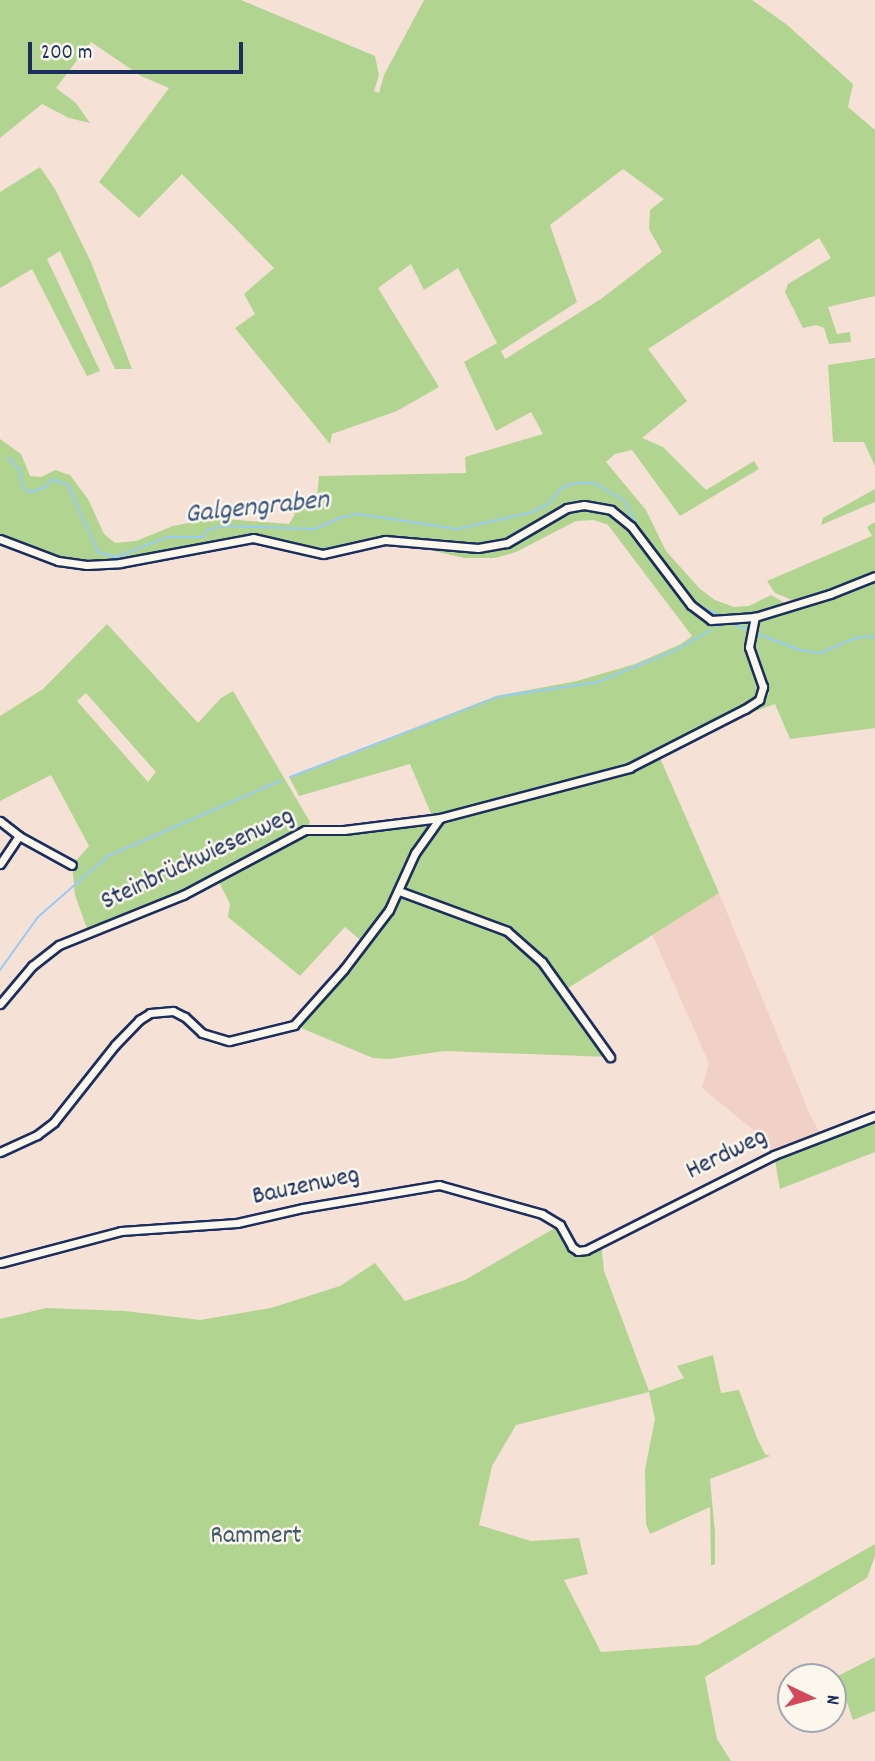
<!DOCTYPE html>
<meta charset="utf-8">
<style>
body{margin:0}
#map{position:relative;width:875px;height:1761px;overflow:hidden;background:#f5e1d6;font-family:Dekko,sans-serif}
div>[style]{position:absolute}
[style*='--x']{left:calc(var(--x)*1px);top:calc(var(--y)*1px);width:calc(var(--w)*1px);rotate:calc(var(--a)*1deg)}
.built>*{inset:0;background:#f1d1c6}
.green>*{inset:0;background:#b1d590}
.stream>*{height:2px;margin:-1px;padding:0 1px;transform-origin:1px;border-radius:1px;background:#98cbf5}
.roads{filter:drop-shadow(2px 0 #1b2f5e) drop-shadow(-2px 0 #1b2f5e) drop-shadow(0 2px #1b2f5e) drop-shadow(0 -2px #1b2f5e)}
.street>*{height:7px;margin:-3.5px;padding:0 3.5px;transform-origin:3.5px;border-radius:3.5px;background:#fbf7ec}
span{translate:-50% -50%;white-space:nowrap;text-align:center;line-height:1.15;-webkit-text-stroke:5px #fbf7ec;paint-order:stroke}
.street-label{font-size:26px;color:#1b2f5e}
.park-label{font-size:26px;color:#40586a}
.water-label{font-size:28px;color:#3a5684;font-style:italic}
.north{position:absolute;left:777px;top:1663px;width:70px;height:70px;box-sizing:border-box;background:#fbf7ec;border:2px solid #a1a7b3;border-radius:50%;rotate:95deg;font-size:19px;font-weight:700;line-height:28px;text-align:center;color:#1b2f5e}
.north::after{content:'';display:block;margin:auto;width:24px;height:32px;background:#d1495b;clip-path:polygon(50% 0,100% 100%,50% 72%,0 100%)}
.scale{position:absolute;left:28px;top:42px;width:215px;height:32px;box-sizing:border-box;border:4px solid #1b2f5e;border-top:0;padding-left:9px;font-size:21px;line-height:24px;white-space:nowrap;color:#1b2f5e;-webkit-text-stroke:5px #fbf7ec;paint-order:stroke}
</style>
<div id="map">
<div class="built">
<i style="clip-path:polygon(719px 893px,810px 1115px,820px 1133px,774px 1155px,751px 1128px,702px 1088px,709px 1063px,652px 934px)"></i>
</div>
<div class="green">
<i style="clip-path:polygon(evenodd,0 0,241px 0,375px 56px,379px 75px,374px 91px,379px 93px,384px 75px,424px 0,752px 0,786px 24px,853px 84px,848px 107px,875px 130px,875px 296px,828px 307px,837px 334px,850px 332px,851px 342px,829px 344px,824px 328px,816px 325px,803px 328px,785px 292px,788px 284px,831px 258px,819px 238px,648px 349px,687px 401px,642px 438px,663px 447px,706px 490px,754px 461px,759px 469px,680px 516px,632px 450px,615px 454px,606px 462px,646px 510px,666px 551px,700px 589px,715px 600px,734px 607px,749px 606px,771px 595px,787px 604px,752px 613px,709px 617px,712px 624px,751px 623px,748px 636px,760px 683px,757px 699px,629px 766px,611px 771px,607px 767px,608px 771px,432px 816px,410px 764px,299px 796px,289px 777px,496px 696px,577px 681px,635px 664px,681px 644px,692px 636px,608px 525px,594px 520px,576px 521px,516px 552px,495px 558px,464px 558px,384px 539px,323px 552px,253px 537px,120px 562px,88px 562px,60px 559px,0 536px,0 439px,21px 454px,30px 476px,41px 477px,55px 470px,70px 475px,88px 499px,104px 534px,115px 543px,136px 541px,173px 526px,213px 518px,289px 524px,295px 514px,283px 501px,295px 503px,304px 496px,317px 497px,319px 476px,466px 473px,465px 457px,543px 434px,531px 412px,496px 431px,464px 362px,497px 343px,458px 268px,424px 290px,411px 264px,378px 288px,439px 387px,397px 411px,332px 434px,330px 444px,235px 328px,255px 314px,244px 294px,274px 268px,182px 174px,139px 218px,99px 182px,169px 88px,141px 76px,91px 42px,56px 88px,76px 103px,90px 123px,69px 118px,42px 104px,0 138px,0 0,623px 169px,664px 199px,650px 210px,649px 229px,662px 252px,601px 299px,505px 359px,501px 351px,577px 302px,550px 225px,623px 169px)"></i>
<i style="clip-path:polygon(40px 167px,55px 189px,91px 262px,132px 369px,115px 369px,60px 251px,47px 259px,100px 371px,87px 376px,32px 269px,0 288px,0 192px)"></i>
<i style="clip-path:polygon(875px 358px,875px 466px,864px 442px,833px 442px,828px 365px)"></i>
<i style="clip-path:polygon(875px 489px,875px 502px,821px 525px,823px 518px)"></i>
<i style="clip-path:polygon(875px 522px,875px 574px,797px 602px,775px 593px,767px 581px,872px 536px,867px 527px)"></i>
<i style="clip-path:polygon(875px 582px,875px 728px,790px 739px,775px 704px,726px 722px,761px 703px,769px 694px,752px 646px,758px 621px)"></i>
<i style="clip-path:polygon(evenodd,107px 624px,198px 723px,221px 698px,233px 691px,310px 822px,306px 829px,344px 830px,453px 817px,631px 771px,660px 758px,719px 893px,565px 990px,610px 1057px,444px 1051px,389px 1059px,373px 1058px,294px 1025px,364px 943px,345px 927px,300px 976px,228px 917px,230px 904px,217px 878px,89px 934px,75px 895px,72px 865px,89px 846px,51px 775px,0 801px,0 716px,43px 689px,107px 624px,86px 693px,156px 772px,148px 782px,77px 701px,86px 693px)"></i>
<i style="clip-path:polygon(875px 1119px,875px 1152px,780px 1189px,774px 1155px)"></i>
<i style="clip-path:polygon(560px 1225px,578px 1251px,601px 1242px,604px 1271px,649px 1391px,684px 1378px,677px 1366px,713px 1355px,721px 1393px,739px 1390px,757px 1438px,765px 1454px,770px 1456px,710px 1479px,715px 1532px,715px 1564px,711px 1566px,710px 1507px,650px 1534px,646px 1524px,645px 1470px,655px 1419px,649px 1392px,516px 1425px,492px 1466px,479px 1525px,531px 1541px,579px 1538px,588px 1574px,564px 1580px,601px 1652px,698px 1645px,875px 1544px,875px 1556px,867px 1578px,705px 1677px,717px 1739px,731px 1761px,0 1761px,0 1319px,46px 1308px,125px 1311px,200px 1320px,271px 1308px,340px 1286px,375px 1263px,405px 1301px,465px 1280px)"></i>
<i style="clip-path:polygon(875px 1657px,875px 1711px,853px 1720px,838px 1676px)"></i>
</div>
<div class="stream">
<i style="--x:9;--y:458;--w:15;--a:48"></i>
<i style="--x:19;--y:469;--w:19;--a:78"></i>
<i style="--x:23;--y:488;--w:8;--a:30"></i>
<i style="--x:30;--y:492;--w:17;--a:-17"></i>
<i style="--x:46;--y:487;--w:10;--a:-53"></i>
<i style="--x:52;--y:479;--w:17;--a:21"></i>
<i style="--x:68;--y:485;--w:73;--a:65.9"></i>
<i style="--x:98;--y:552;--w:19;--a:16"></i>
<i style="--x:116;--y:557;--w:56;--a:-21"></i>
<i style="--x:168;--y:537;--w:35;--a:0"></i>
<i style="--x:203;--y:537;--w:8;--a:-60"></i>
<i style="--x:207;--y:530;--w:16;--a:-14"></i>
<i style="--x:223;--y:526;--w:92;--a:1.9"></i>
<i style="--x:315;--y:529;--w:27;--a:-24"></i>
<i style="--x:340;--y:518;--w:18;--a:-13"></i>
<i style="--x:358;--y:514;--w:100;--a:8.6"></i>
<i style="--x:457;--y:529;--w:78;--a:-12.6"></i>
<i style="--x:533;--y:512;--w:17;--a:-28"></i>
<i style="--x:548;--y:504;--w:23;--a:-49"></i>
<i style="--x:563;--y:487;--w:15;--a:-16"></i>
<i style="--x:577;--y:483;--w:17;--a:0"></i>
<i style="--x:594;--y:483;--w:36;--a:30"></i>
<i style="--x:625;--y:501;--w:38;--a:65"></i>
<i style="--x:664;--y:564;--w:51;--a:51.3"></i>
<i style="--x:696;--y:604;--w:30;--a:26"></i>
<i style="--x:727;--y:621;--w:25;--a:23"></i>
<i style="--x:718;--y:627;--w:9;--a:-32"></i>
<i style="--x:755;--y:633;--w:48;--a:20.7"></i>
<i style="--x:800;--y:650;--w:20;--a:9"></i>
<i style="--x:820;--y:653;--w:33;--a:-23"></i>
<i style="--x:850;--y:640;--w:16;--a:-14"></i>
<i style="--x:866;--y:636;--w:9;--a:13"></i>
<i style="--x:290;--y:777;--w:222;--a:-21.1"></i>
<i style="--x:497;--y:697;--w:102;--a:-8.4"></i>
<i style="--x:598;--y:682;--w:84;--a:-22.3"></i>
<i style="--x:676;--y:650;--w:40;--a:-29.7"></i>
<i style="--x:0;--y:970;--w:65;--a:-54.4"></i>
<i style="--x:38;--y:917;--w:93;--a:-41.1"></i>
<i style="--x:108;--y:856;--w:188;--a:-23.6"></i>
</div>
<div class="roads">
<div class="street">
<i style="--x:0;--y:539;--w:62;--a:20.8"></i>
<i style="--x:58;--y:561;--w:29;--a:8"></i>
<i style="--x:87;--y:565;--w:33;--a:-3"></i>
<i style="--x:120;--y:563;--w:135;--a:-10.6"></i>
<i style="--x:253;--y:538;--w:72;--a:12.9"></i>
<i style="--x:323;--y:554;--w:64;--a:-12.7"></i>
<i style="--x:385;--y:540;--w:93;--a:4.9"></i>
<i style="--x:478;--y:548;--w:29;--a:-10"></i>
<i style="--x:507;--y:543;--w:69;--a:-30.3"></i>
<i style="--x:567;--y:508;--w:17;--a:-10"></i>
<i style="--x:584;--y:505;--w:27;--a:10"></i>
<i style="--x:611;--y:510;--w:26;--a:39"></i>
<i style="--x:631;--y:526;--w:99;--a:52.8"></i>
<i style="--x:691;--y:605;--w:25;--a:37"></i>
<i style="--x:711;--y:620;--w:44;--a:-3.9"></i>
<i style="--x:755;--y:617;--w:78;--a:-17"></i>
<i style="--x:830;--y:594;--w:48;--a:-21.8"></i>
<i style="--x:0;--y:821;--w:24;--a:38"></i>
<i style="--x:0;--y:864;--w:34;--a:-56"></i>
<i style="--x:19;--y:836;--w:60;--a:28.7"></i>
<i style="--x:399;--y:891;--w:115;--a:20.3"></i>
<i style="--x:507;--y:931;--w:47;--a:41.5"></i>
<i style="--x:542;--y:962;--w:117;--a:54.4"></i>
<i style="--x:0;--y:1004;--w:50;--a:-49.9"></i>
<i style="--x:32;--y:966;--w:34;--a:-38"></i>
<i style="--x:59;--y:945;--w:134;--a:-22"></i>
<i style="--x:183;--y:895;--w:138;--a:-28"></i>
<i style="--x:305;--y:830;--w:39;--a:0"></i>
<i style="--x:344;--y:830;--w:97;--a:-7.1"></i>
<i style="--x:440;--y:818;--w:196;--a:-14.8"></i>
<i style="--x:629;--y:768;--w:130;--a:-27"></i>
<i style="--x:745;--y:709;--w:17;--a:-33"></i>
<i style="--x:759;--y:700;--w:14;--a:-73"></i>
<i style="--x:763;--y:687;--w:42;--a:-109.3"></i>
<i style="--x:749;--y:647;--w:31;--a:-79"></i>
<i style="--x:0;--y:1152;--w:41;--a:-24.7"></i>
<i style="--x:37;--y:1135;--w:21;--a:-37"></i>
<i style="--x:54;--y:1122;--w:98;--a:-51.6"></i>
<i style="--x:115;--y:1045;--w:35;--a:-46"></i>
<i style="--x:139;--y:1020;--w:13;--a:-32"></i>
<i style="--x:150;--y:1013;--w:23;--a:-5"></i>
<i style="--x:173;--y:1011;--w:13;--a:27"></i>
<i style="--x:185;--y:1017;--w:23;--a:43"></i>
<i style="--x:202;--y:1033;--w:28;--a:17"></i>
<i style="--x:229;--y:1041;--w:67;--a:-13.8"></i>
<i style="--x:294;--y:1025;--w:75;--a:-48.2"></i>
<i style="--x:344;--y:969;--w:74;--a:-52.7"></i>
<i style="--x:389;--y:910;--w:63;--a:-65.5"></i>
<i style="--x:415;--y:853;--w:43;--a:-54.5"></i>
<i style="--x:0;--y:1263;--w:125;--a:-14.8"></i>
<i style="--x:121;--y:1231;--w:116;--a:-3.9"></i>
<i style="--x:237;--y:1223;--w:68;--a:-12.8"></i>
<i style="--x:303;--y:1208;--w:138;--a:-9.6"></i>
<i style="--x:439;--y:1185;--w:107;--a:15.7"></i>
<i style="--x:542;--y:1214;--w:21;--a:31"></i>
<i style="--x:560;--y:1225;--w:25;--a:61"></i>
<i style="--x:572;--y:1247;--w:7;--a:34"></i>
<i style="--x:578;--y:1251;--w:8;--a:-7"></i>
<i style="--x:586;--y:1250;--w:211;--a:-26.8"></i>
<i style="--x:774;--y:1155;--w:108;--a:-21.1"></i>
</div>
</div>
<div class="street-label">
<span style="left:198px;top:860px;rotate:-25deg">Steinbrückwiesenweg</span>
<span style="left:727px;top:1155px;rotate:-26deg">Herdweg</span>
<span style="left:306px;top:1187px;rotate:-12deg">Bauzenweg</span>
</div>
<div class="park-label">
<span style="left:256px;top:1537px">Rammert</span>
</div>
<div class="water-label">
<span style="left:257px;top:509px;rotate:-6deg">Galgengraben</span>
</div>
<div class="north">N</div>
<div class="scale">200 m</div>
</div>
